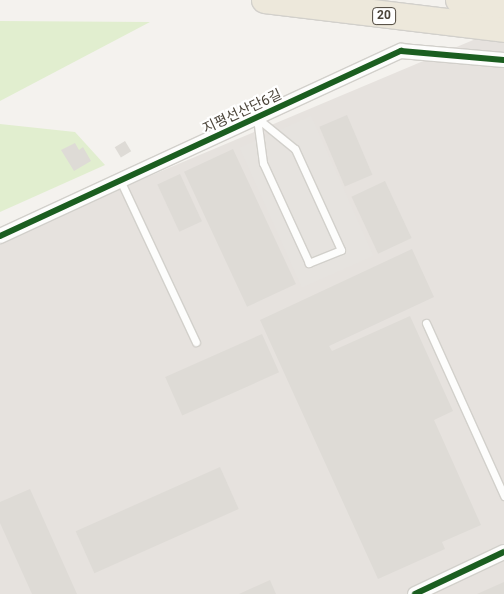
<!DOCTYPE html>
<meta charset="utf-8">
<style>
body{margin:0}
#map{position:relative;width:504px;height:594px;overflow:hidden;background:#f4f2ee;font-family:Roboto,"Noto Sans KR",sans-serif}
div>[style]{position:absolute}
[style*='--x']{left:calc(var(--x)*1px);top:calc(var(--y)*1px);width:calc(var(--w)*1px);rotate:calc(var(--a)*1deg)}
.industrial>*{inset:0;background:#e6e2de}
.green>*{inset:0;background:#e1eecf}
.parking>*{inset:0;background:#e6e3df;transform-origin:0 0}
.building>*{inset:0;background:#dedbd6;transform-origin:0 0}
.roads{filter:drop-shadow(1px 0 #d2d0cb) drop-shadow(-1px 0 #d2d0cb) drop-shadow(0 1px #d2d0cb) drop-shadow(0 -1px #d2d0cb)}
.lane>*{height:7px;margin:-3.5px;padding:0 3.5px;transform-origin:3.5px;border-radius:3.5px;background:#fdfdfc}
.street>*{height:14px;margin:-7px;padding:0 7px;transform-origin:7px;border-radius:7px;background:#fdfdfc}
.highway>*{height:26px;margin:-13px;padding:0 13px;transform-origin:13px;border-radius:13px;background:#ede8db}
.cycleway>*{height:6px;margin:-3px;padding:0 3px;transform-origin:3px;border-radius:3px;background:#1b5e20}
span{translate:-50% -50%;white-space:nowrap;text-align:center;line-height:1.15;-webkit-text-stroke:4.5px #fff;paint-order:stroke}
.shield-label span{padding:1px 4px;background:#fff;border:1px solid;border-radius:4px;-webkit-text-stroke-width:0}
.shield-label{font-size:12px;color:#4b4439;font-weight:700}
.street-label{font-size:14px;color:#4b4439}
</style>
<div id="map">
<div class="industrial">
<i style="clip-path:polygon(497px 30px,504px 32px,504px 594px,0 594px,0 239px)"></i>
</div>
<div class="green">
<i style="clip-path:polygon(0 21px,150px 22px,0 101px)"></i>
<i style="clip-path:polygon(0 124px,75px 132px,105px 165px,0 212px)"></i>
</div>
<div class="parking">
<i style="left:311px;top:116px;width:153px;height:78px;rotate:66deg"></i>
</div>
<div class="building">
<i style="left:347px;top:115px;width:65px;height:30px;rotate:67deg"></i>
<i style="left:125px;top:141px;width:12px;height:12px;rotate:59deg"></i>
<i style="clip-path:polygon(75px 143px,79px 150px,83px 147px,91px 161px,74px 171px,61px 150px)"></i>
<i style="left:233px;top:149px;width:149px;height:54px;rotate:65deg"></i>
<i style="left:180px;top:174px;width:52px;height:25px;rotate:65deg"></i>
<i style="left:385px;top:181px;width:63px;height:37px;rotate:65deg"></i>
<i style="clip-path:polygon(412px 249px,434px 297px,329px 346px,332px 351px,410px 316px,453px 411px,434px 420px,481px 525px,442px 542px,445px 549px,378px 579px,260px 320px)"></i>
<i style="left:262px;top:334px;width:42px;height:106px;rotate:66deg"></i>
<i style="left:220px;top:467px;width:46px;height:158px;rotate:66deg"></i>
<i style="clip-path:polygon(30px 489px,77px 594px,32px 594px,0 523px,0 502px)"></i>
<i style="clip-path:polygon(270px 580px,276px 594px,239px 594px)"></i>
<i style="clip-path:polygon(504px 582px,504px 594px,477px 594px)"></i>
</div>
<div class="roads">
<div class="lane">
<i style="--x:257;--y:118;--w:49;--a:39.2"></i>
<i style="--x:295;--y:149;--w:111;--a:65.5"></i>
<i style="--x:341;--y:250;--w:35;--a:158"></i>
<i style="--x:309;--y:263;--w:110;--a:-114.7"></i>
<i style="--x:263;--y:163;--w:45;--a:-97.6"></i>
<i style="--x:120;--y:180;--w:179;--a:64.9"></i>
<i style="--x:426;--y:323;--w:190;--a:65.7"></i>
</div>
<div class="street">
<i style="--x:0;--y:236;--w:442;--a:-24.8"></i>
<i style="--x:401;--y:51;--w:103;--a:5"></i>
<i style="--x:415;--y:594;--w:98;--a:-25.3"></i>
</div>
<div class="highway">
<i style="--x:265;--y:0;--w:241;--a:6.9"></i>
<i style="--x:459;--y:0;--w:45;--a:6.3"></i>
</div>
</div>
<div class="cycleway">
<i style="--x:0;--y:236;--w:442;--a:-24.8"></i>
<i style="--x:401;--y:51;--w:103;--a:5"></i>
<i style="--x:415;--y:594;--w:98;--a:-25.3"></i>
</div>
<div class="shield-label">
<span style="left:384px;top:16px">20</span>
</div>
<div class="street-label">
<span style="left:242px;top:111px;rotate:-25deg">지평선산단6길</span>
</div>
</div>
